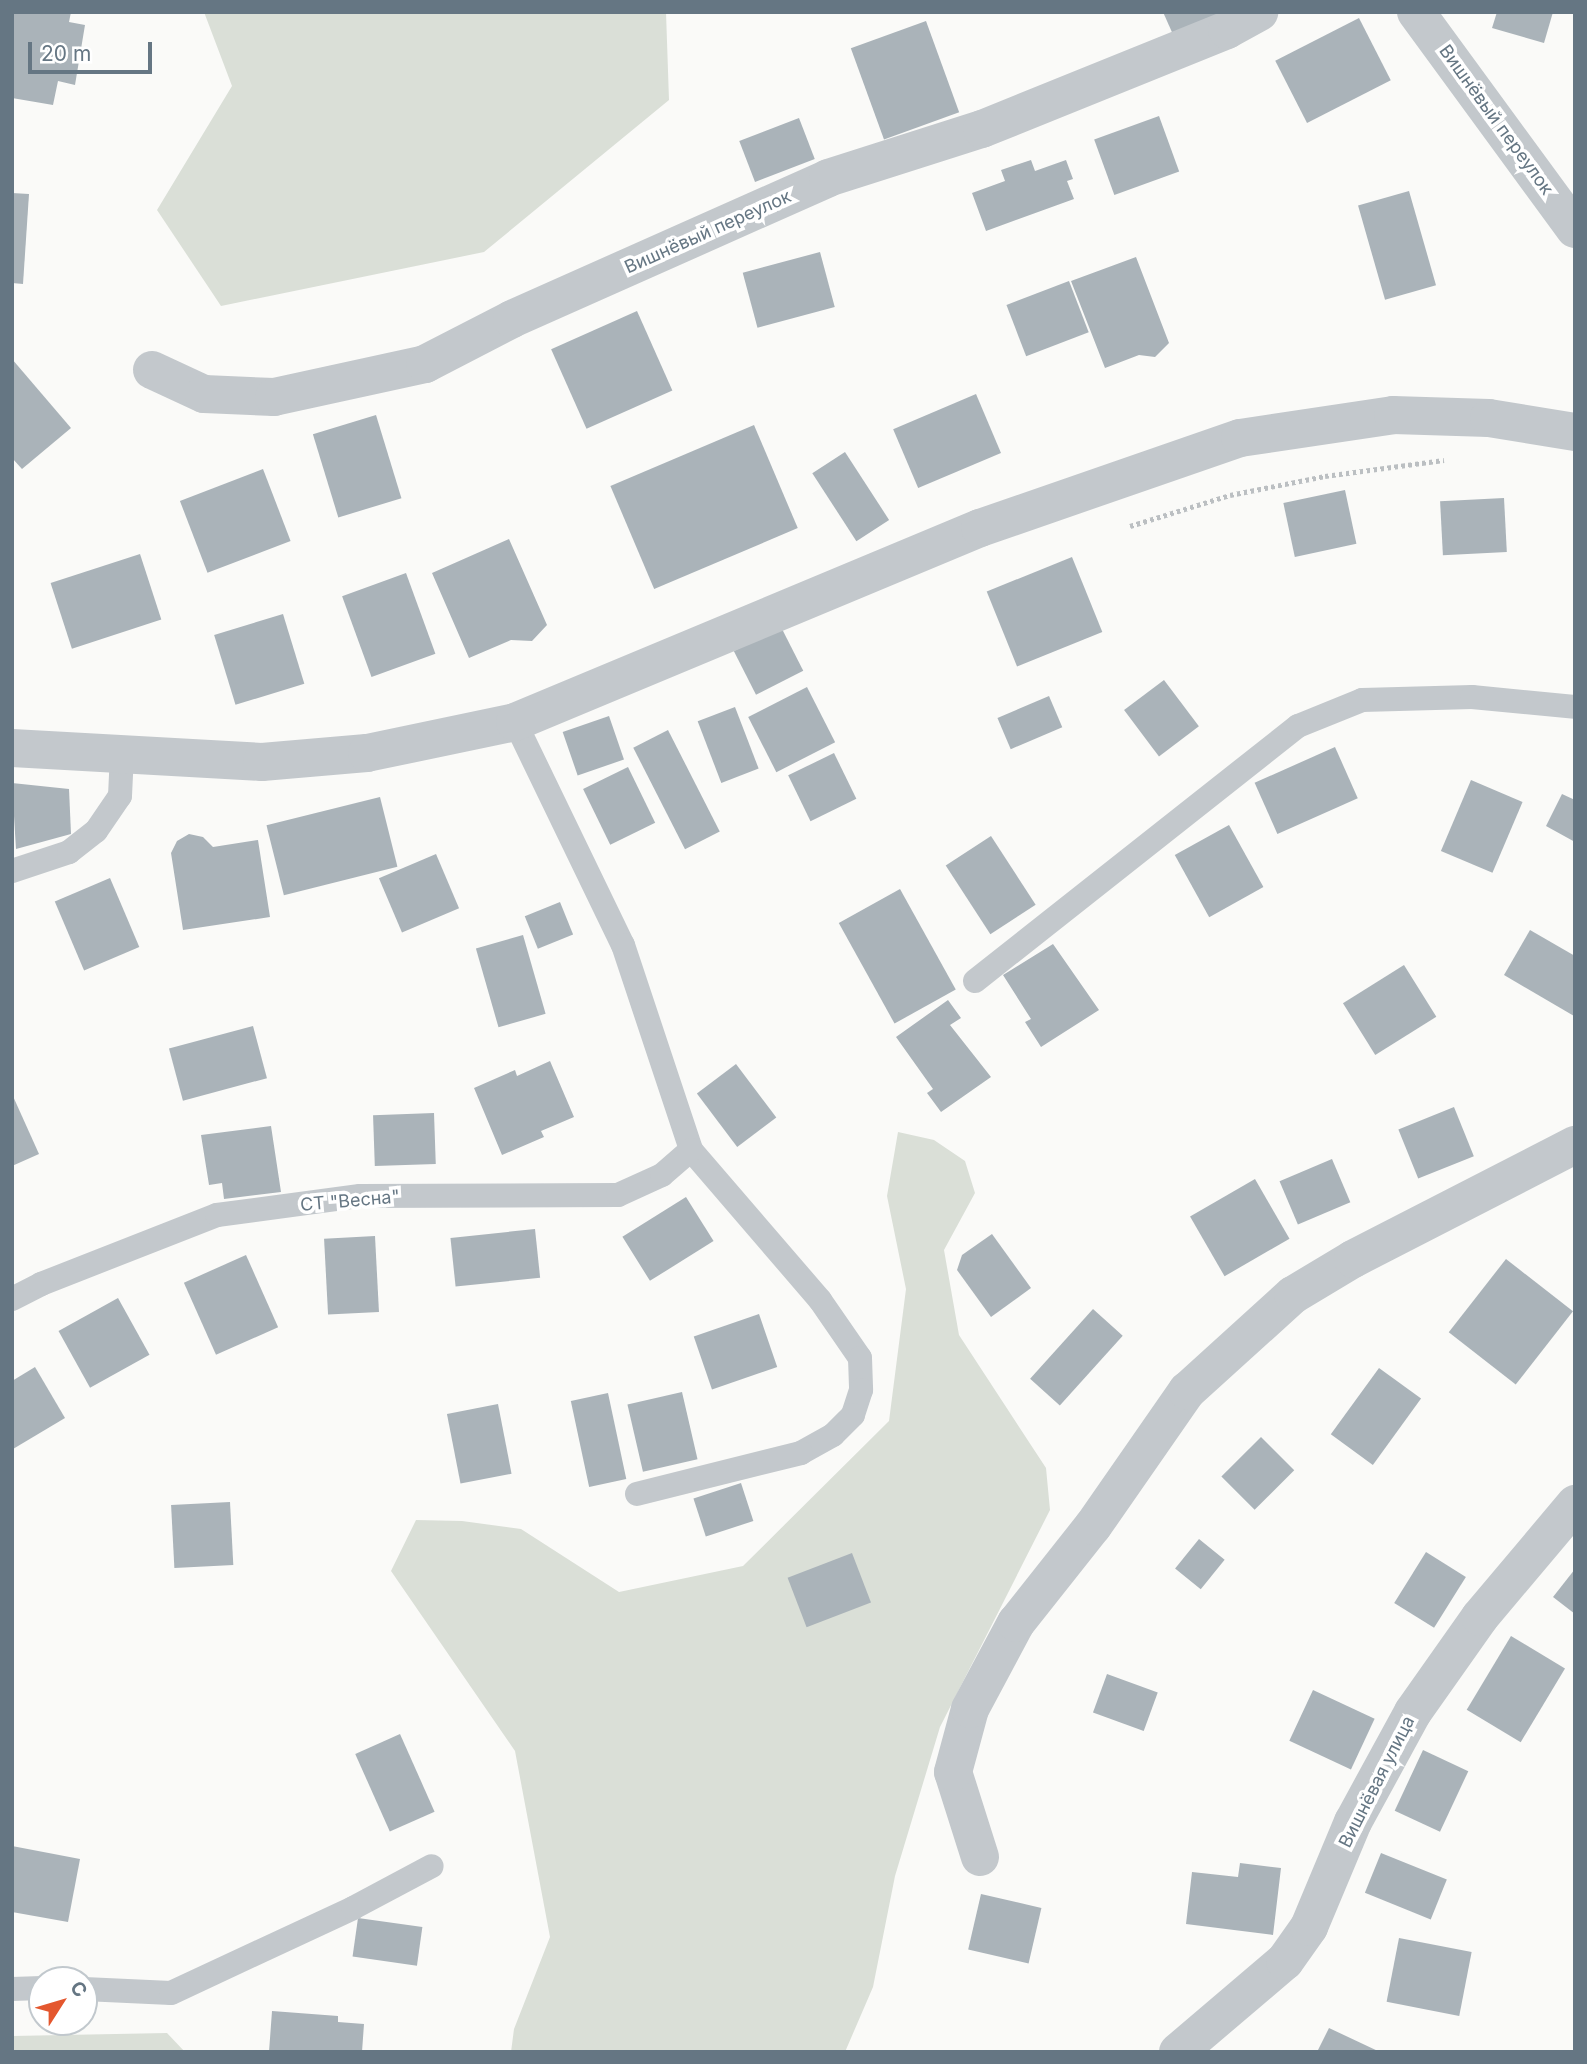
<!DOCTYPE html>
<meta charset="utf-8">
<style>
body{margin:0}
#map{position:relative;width:1587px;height:2064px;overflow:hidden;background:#fafaf8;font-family:Inter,sans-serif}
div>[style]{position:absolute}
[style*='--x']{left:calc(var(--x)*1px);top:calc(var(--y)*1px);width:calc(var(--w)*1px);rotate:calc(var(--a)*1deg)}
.green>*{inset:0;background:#dadfd7}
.building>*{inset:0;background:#aab3b9;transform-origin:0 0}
.path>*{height:4.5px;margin-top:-2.25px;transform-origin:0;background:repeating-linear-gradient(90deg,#bbbfc2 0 3.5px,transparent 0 7px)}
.service>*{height:24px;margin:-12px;padding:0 12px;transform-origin:12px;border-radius:12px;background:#c3c8cc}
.minor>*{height:38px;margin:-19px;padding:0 19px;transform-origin:19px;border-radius:19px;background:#c3c8cc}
.tertiary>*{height:38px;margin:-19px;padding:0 19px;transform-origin:19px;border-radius:19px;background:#c3c8cc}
span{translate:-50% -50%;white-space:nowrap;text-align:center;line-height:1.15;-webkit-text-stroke:7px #fff;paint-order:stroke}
.street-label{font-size:18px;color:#657683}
.frame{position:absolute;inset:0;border:14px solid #657683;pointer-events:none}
.north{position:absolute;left:28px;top:1966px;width:70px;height:70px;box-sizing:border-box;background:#fff;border:2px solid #c1c8cd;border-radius:50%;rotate:53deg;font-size:19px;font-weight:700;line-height:28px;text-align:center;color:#657683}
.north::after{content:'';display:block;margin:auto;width:24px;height:32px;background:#e4572e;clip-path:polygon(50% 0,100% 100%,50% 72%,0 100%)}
.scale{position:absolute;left:28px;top:42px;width:124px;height:32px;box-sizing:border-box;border:4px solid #657683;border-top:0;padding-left:9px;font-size:21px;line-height:24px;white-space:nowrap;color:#657683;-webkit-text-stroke:5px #fff;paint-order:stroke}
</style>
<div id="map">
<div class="green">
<i style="clip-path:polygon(204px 12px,666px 12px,669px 100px,484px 252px,221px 306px,157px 210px,232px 86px)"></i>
<i style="clip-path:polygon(898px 1132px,934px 1140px,965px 1161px,975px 1193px,944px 1250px,959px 1335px,1046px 1468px,1050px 1510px,940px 1727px,895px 1876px,873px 1987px,845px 2052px,511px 2052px,514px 2029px,550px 1937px,515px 1751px,391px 1571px,416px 1520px,462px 1521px,521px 1529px,619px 1592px,743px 1566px,889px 1421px,906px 1289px,887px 1196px)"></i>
<i style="clip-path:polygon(167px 2033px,185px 2052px,12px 2052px,12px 2036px)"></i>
</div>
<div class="building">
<i style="clip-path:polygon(12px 12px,71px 12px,69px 22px,85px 25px,75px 85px,58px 81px,53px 105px,12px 98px)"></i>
<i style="clip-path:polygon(1163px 12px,1231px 12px,1175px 39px)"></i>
<i style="clip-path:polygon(1497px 12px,1553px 12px,1544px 43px,1492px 28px)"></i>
<i style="left:1359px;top:18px;width:70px;height:94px;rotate:63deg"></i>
<i style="left:926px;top:21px;width:97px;height:80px;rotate:70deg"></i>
<i style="left:1159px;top:116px;width:59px;height:69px;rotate:70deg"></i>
<i style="left:799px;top:118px;width:44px;height:64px;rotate:69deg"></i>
<i style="clip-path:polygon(1031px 160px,1035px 171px,1066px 160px,1073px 179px,1067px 181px,1074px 199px,986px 231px,972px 193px,1005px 181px,1001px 170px)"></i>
<i style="left:1409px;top:191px;width:98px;height:53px;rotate:74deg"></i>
<i style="clip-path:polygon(12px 193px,29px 194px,23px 284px,12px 283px)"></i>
<i style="left:820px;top:252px;width:57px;height:80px;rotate:75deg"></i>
<i style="clip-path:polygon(1136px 257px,1169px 343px,1155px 357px,1139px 355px,1105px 368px,1071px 281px)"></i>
<i style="left:1069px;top:281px;width:55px;height:67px;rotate:69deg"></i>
<i style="left:637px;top:311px;width:87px;height:94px;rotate:66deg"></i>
<i style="clip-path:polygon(12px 359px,71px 428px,22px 469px,12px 458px)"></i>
<i style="left:976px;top:394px;width:64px;height:90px;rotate:67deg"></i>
<i style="left:376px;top:415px;width:87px;height:66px;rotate:73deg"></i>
<i style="left:754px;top:425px;width:112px;height:156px;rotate:67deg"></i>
<i style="left:845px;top:452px;width:81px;height:39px;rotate:57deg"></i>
<i style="left:263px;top:469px;width:77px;height:89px;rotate:69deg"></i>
<i style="left:1345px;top:490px;width:55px;height:63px;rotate:78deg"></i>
<i style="left:1504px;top:498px;width:54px;height:64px;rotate:87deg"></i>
<i style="clip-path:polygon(509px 539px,547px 625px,532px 641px,511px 640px,469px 658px,432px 573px)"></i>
<i style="left:140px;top:554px;width:69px;height:94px;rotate:72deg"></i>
<i style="left:1072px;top:557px;width:81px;height:92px;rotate:68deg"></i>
<i style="left:406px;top:573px;width:86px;height:68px;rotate:70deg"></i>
<i style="left:283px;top:614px;width:73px;height:72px;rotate:73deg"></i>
<i style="left:781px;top:627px;width:49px;height:53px;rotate:63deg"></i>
<i style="left:1164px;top:680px;width:58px;height:50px;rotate:53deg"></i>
<i style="left:807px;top:687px;width:62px;height:66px;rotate:63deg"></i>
<i style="left:1049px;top:696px;width:34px;height:56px;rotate:67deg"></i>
<i style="left:735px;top:707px;width:66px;height:40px;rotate:69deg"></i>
<i style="left:609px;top:716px;width:46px;height:49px;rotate:71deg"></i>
<i style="left:668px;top:730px;width:114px;height:39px;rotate:63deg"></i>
<i style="left:1335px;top:747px;width:56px;height:88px;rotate:66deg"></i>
<i style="left:834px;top:753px;width:51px;height:51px;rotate:64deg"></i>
<i style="left:628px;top:767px;width:62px;height:50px;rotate:64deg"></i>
<i style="left:1471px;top:780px;width:56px;height:77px;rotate:23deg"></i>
<i style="clip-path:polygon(12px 783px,69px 789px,71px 834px,16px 849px)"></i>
<i style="clip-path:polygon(1562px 794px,1575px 800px,1575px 842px,1546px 826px)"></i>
<i style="left:380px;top:797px;width:72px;height:117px;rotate:76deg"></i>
<i style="left:1229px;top:825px;width:71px;height:62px;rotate:61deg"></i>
<i style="clip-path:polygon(189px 834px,203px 837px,213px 847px,258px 840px,270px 917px,183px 930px,171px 853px,177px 841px)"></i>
<i style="left:991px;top:836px;width:82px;height:54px;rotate:57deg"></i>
<i style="left:436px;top:854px;width:59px;height:62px;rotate:67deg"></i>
<i style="left:110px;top:878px;width:75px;height:60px;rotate:67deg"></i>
<i style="left:900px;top:889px;width:115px;height:70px;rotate:61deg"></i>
<i style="left:560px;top:902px;width:35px;height:38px;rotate:68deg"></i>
<i style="clip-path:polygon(1530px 930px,1575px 956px,1574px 1016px,1504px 975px)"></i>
<i style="left:523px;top:935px;width:82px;height:49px;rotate:74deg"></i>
<i style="clip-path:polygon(1053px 944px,1099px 1010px,1041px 1047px,1025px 1022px,1031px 1019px,1003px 975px)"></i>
<i style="left:1404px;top:965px;width:61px;height:72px;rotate:58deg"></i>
<i style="clip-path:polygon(948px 1000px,961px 1018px,950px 1025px,991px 1077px,941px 1112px,927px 1093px,933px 1089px,896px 1037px)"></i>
<i style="left:253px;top:1026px;width:54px;height:87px;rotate:75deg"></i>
<i style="clip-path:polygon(550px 1061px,574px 1117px,541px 1131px,544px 1137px,502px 1155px,474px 1088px,515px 1070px,517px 1076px)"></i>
<i style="left:736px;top:1064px;width:67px;height:49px;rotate:53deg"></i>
<i style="clip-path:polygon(12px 1094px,39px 1154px,12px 1166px)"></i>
<i style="left:1454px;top:1107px;width:53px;height:60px;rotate:68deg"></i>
<i style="left:434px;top:1113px;width:51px;height:61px;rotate:88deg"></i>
<i style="clip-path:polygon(271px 1126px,281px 1192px,224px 1199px,222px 1183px,209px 1185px,201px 1135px)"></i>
<i style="left:1332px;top:1159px;width:47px;height:57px;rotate:67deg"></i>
<i style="left:1255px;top:1179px;width:69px;height:75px;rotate:60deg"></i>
<i style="left:686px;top:1197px;width:52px;height:75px;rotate:58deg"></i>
<i style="left:535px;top:1229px;width:49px;height:85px;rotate:84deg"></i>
<i style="clip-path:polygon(992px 1234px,1031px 1288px,991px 1317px,957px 1270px,962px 1255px)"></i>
<i style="left:375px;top:1236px;width:76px;height:51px;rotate:87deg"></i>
<i style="left:246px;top:1255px;width:79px;height:68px;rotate:66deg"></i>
<i style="left:1506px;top:1259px;width:85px;height:93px;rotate:38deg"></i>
<i style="left:118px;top:1298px;width:65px;height:68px;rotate:61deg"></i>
<i style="left:1093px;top:1309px;width:40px;height:94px;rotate:42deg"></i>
<i style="left:759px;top:1314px;width:56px;height:69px;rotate:71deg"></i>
<i style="clip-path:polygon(35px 1367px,65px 1418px,13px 1449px,12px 1381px)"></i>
<i style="left:1379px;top:1368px;width:52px;height:82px;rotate:36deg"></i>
<i style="left:682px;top:1392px;width:69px;height:56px;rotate:77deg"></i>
<i style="left:608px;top:1393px;width:88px;height:38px;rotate:78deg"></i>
<i style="left:498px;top:1404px;width:71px;height:52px;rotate:79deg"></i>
<i style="left:1261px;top:1437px;width:47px;height:56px;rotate:45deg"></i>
<i style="left:741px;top:1483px;width:40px;height:50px;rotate:72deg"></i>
<i style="left:230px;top:1502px;width:63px;height:59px;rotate:87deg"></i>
<i style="left:1199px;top:1539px;width:33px;height:38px;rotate:39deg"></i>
<i style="left:1426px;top:1552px;width:47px;height:60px;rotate:32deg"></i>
<i style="left:852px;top:1553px;width:53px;height:69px;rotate:69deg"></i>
<i style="clip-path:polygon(1575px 1569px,1575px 1614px,1553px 1597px)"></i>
<i style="left:1511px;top:1636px;width:63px;height:86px;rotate:31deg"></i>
<i style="left:1107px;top:1674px;width:54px;height:41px;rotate:20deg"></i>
<i style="left:1313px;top:1690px;width:68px;height:56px;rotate:25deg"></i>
<i style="left:400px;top:1734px;width:85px;height:49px;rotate:66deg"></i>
<i style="left:1423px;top:1750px;width:50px;height:67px;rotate:25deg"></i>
<i style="clip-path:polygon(12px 1846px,80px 1859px,68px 1922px,12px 1912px)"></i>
<i style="left:1381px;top:1853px;width:71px;height:43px;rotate:22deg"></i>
<i style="clip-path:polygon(1240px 1863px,1281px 1868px,1273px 1935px,1186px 1924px,1192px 1872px,1238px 1877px)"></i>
<i style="left:981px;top:1894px;width:62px;height:57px;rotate:13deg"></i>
<i style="left:358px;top:1918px;width:65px;height:39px;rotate:8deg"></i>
<i style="left:1399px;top:1938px;width:74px;height:65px;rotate:11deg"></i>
<i style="clip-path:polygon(272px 2011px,338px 2016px,338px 2022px,364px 2024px,362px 2052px,269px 2052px)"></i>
<i style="clip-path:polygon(1329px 2028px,1380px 2052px,1317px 2052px)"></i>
</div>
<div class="path">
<i style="--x:1130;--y:526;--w:105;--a:-17.2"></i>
<i style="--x:1230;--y:495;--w:97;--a:-11.3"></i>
<i style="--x:1325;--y:476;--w:120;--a:-7.7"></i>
</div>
<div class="service">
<i style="--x:515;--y:722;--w:248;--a:64.2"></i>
<i style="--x:623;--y:945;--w:216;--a:71.6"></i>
<i style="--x:691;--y:1150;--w:198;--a:49.3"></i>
<i style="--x:820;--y:1300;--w:70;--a:55.4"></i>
<i style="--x:860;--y:1358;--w:32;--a:88"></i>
<i style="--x:861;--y:1390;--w:26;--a:108"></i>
<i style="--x:853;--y:1415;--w:28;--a:135"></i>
<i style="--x:833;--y:1435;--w:37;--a:151"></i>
<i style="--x:801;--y:1453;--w:169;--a:166"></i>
<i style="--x:12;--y:871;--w:60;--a:-18.4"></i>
<i style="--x:69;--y:852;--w:34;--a:-38"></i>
<i style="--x:96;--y:831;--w:42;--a:-55.6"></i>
<i style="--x:120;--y:796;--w:42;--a:-87.3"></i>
<i style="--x:975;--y:981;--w:412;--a:-38.3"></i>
<i style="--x:1298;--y:726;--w:69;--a:-22.1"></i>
<i style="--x:1362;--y:700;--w:110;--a:-1.6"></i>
<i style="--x:1472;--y:697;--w:103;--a:5.5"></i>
<i style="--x:12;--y:1299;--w:33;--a:-27"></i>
<i style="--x:41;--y:1284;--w:189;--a:-21.4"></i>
<i style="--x:217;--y:1215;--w:144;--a:-7.6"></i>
<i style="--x:360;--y:1196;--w:258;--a:-0.2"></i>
<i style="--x:618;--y:1195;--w:48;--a:-24.4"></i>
<i style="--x:662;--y:1175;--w:38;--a:-41"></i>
<i style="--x:12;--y:1989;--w:30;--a:-2"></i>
<i style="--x:84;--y:1989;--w:87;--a:2.6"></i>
<i style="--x:171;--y:1993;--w:201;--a:-25"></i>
<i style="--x:353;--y:1908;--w:89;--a:-28"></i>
</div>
<div class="minor">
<i style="--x:1416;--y:12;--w:269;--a:53.8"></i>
<i style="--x:152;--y:370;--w:57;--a:24.8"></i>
<i style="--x:204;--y:394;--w:70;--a:2.5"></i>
<i style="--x:274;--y:397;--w:155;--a:-12.3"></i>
<i style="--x:425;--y:364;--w:98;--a:-27.3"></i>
<i style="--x:512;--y:319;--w:346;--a:-24"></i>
<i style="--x:828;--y:178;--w:162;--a:-17.7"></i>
<i style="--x:982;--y:129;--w:264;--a:-22"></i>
<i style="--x:1227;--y:30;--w:37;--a:-29"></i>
<i style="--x:980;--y:1857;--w:89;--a:-107.6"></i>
<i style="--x:953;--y:1772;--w:65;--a:-74.9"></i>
<i style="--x:970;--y:1709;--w:98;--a:-61.9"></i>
<i style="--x:1016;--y:1623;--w:124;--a:-51.6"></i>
<i style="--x:1093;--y:1526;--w:165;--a:-55.2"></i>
<i style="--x:1187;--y:1391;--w:143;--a:-42.2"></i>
<i style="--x:1293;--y:1295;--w:70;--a:-31"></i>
<i style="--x:1353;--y:1259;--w:250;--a:-27.2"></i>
<i style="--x:1178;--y:2052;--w:140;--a:-40.4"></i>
<i style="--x:1285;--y:1961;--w:42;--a:-54.8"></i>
<i style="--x:1309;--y:1927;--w:114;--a:-67.3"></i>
<i style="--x:1353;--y:1822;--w:125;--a:-61.4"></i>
<i style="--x:1413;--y:1712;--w:116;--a:-54.8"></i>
<i style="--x:1480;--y:1617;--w:148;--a:-49.9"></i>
</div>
<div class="tertiary">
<i style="--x:12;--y:748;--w:250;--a:3.2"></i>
<i style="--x:262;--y:762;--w:105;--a:-4.9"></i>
<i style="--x:367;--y:753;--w:151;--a:-11.8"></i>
<i style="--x:515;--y:722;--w:504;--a:-22.65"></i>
<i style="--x:980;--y:528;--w:275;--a:-19.1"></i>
<i style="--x:1240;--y:438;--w:155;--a:-8.5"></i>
<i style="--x:1393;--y:415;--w:96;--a:1.8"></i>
<i style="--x:1489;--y:418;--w:87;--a:9.2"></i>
</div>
<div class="street-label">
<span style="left:1496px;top:120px;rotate:54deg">Вишнёвый переулок</span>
<span style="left:708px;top:232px;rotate:-24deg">Вишнёвый переулок</span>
<span style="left:350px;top:1201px;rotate:-5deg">СТ "Весна"</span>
<span style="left:1377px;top:1782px;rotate:-63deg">Вишнёвая улица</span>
</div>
<div class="frame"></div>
<div class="north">С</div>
<div class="scale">20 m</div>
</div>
